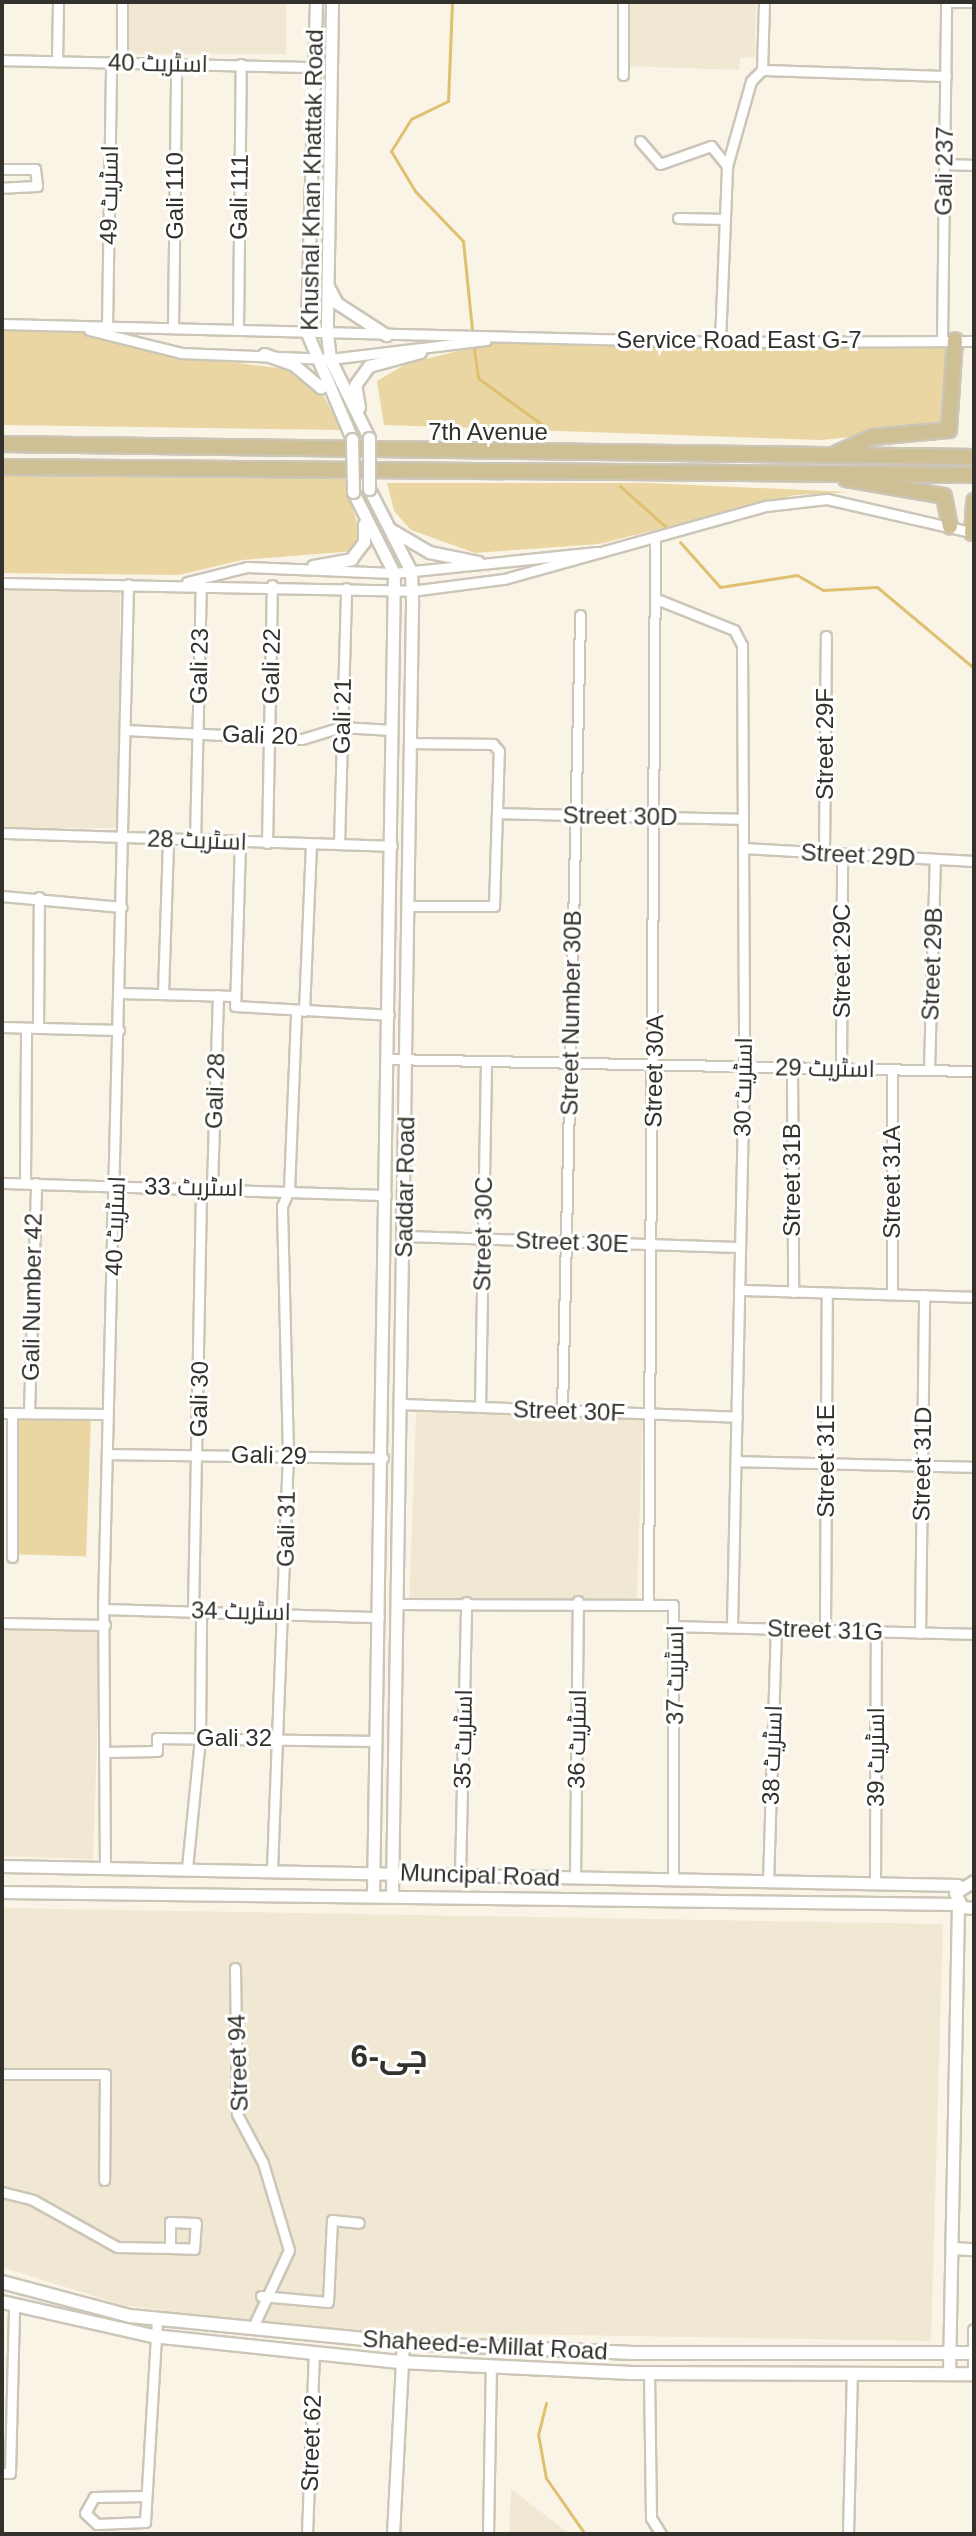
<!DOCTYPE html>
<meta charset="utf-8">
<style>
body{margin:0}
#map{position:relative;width:976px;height:2536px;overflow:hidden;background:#faf4e6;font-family:Arial,Cairo,sans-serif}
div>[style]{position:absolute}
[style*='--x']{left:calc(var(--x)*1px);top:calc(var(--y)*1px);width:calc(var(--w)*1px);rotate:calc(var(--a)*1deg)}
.built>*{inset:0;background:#f0e8d2;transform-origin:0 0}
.green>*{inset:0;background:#ead6a2;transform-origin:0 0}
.stream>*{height:3px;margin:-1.5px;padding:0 1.5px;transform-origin:1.5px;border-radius:1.5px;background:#dec070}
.roads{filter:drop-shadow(2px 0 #cbc6b8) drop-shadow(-2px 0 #cbc6b8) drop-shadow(0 2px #cbc6b8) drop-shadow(0 -2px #cbc6b8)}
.minor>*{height:9px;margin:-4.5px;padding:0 4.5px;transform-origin:4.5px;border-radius:4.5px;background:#fff}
.tertiary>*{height:11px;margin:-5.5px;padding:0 5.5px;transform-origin:5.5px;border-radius:5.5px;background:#fff}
.secondary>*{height:12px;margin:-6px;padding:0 6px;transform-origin:6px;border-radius:6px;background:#fff}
.primary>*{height:14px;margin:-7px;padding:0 7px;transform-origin:7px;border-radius:7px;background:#cebf95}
.bridges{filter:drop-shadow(2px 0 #cbc6b8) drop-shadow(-2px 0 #cbc6b8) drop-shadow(0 2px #cbc6b8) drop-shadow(0 -2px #cbc6b8)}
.tertiary-bridge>*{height:11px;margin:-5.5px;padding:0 5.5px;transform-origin:5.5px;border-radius:5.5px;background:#fff}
span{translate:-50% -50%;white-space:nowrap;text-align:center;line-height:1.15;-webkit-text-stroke:6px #fff;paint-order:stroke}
.street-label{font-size:24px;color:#33312b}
.district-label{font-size:32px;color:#33312b;font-weight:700}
.frame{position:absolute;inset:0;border:4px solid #33312b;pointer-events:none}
</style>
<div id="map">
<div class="built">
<i style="left:124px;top:2px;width:162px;height:52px"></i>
<i style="clip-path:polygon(626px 2px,756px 2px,755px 57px,740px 58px,739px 70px,625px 66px)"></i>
<i style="left:2px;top:589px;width:118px;height:239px"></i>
<i style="left:416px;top:1412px;width:227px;height:187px;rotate:2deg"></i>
<i style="left:2px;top:1626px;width:99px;height:230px;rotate:2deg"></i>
<i style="clip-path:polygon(2px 1908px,943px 1924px,931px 2341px,380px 2332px,241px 2321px,122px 2305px,2px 2267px)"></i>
<i style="clip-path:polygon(511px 2489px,570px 2534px,509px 2534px)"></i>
</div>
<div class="green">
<i style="clip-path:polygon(2px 329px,79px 331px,188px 357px,294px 370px,323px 395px,342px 430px,2px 425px)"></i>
<i style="clip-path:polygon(505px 339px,950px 345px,948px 418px,942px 428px,821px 440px,384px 425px,377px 381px,406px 364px)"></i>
<i style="clip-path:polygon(2px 474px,344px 477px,361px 538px,355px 551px,242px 560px,179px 575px,2px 573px)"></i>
<i style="clip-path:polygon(387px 483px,647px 483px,850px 492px,795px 495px,599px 544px,475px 553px,411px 530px,394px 511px)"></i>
<i style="left:15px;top:1415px;width:76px;height:139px;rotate:2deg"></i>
</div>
<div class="stream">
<i style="--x:452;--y:2;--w:99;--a:92.3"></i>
<i style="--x:448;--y:101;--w:41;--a:154.1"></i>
<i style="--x:411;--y:119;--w:38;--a:122"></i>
<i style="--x:391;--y:151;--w:47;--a:59"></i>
<i style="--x:415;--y:191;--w:69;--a:46.2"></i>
<i style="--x:463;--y:241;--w:89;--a:84.2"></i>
<i style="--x:474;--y:349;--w:29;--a:82"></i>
<i style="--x:478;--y:378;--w:82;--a:36"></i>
<i style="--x:620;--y:486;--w:63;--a:41.8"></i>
<i style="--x:680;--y:542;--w:60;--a:48.4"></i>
<i style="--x:720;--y:587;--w:78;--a:-8.9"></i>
<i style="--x:797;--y:575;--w:30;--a:30"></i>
<i style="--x:823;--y:590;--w:54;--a:-3.2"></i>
<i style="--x:877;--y:587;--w:126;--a:39.9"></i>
<i style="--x:546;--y:2403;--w:32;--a:104"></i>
<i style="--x:538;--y:2434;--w:45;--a:79.7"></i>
<i style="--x:546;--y:2478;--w:68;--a:55.1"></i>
</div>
<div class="roads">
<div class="minor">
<i style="--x:946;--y:2;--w:28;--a:0"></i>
<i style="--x:2;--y:60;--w:312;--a:1.3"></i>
<i style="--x:57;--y:61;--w:59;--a:-89"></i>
<i style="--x:122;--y:64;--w:62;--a:-90"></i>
<i style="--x:762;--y:70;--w:184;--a:1.9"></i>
<i style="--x:623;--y:75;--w:73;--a:-90"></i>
<i style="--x:640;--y:141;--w:30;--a:49"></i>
<i style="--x:660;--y:164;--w:54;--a:-19.4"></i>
<i style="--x:711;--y:146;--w:26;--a:51"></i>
<i style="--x:945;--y:164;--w:29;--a:2"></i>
<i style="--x:2;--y:169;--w:33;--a:0"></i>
<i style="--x:35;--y:169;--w:17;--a:83"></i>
<i style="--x:37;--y:186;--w:35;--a:177"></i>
<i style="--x:678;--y:218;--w:47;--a:1.2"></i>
<i style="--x:2;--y:324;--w:718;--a:1.44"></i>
<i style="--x:720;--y:342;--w:254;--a:-0.2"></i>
<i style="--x:107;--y:326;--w:263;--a:-89.1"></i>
<i style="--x:173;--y:327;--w:263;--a:-89.3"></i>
<i style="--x:89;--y:330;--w:95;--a:14"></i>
<i style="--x:181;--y:353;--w:149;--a:2.3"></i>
<i style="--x:330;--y:359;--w:157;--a:-6.9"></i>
<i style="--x:238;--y:330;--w:266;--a:-89.4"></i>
<i style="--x:942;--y:341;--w:339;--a:-89.3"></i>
<i style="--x:720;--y:342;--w:176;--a:-87.7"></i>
<i style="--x:727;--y:166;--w:88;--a:-74.2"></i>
<i style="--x:751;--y:81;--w:16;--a:-45"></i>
<i style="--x:762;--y:70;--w:68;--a:-88.3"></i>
<i style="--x:187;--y:582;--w:62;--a:-14"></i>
<i style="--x:247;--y:567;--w:147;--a:2.3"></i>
<i style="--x:394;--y:573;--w:204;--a:-5.9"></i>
<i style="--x:2;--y:583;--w:409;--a:1.1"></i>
<i style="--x:411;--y:591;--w:94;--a:-7.4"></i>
<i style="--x:504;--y:579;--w:272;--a:-15.6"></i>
<i style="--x:766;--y:506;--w:61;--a:-6.5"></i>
<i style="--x:827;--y:499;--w:151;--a:13"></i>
<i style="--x:659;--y:600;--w:81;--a:21.8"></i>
<i style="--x:734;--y:630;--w:17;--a:62"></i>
<i style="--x:742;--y:645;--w:421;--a:89.7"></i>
<i style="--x:744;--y:1066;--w:561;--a:91.23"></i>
<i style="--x:126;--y:730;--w:176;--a:2.9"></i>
<i style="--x:302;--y:739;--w:41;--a:-17.1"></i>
<i style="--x:341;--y:727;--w:51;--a:3.4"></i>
<i style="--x:497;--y:813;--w:246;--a:1.4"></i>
<i style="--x:2;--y:833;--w:390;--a:1.9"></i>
<i style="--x:195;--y:842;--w:255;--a:-88.7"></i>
<i style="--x:240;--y:842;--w:164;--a:91.7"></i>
<i style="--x:235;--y:1006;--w:154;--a:3.3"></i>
<i style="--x:267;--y:843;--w:258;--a:-88.9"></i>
<i style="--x:339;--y:844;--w:256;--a:-88.4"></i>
<i style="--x:743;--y:848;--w:231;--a:3.2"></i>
<i style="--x:824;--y:853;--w:217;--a:-89.5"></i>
<i style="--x:2;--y:896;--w:120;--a:5.3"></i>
<i style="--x:409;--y:906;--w:85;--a:0"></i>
<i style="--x:494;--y:906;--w:155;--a:-88.2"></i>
<i style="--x:499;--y:751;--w:9;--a:-131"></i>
<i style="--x:493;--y:744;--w:83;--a:-179.3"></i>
<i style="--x:120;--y:993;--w:114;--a:1.5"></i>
<i style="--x:163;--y:993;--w:152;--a:-88.1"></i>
<i style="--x:304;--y:1011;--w:166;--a:-87.6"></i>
<i style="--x:2;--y:1027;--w:117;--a:1.5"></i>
<i style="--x:38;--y:1028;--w:131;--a:-89.6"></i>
<i style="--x:389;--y:1059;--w:585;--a:1.18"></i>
<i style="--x:792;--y:1067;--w:225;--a:89.7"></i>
<i style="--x:841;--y:1068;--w:214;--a:-89.7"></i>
<i style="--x:929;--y:1070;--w:211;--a:-88.4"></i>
<i style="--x:2;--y:1183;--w:384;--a:1.8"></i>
<i style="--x:25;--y:1183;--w:155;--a:-89.6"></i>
<i style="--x:212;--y:1186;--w:191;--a:-88.2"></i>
<i style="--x:404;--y:1236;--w:336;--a:1.9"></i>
<i style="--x:739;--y:1290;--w:235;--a:1.7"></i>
<i style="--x:892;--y:1294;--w:225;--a:-90"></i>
<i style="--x:402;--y:1404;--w:335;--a:2.2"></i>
<i style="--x:480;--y:1407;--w:346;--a:-89"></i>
<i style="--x:562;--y:1411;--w:796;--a:-88.7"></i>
<i style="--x:29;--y:1412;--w:229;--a:-88.2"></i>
<i style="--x:2;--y:1413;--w:105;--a:0.5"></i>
<i style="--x:12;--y:1413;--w:144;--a:90"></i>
<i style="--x:107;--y:1454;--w:276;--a:0.8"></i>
<i style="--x:736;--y:1461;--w:238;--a:1.4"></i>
<i style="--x:648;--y:1601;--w:1060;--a:-89.62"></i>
<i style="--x:397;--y:1604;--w:276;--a:0.2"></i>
<i style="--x:673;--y:1605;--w:274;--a:90"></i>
<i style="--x:103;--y:1609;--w:276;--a:1.7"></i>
<i style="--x:193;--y:1610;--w:423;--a:-88.9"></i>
<i style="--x:2;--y:1623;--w:103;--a:1.1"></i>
<i style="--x:676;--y:1626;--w:298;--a:1.5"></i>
<i style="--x:825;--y:1630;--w:337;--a:-89.7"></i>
<i style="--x:920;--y:1633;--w:338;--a:-89.3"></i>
<i style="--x:105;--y:1752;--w:52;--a:-1.1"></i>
<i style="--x:157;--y:1751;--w:13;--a:-90"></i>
<i style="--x:157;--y:1738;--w:218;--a:0.8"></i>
<i style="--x:105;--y:1868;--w:259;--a:-90.4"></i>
<i style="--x:103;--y:1609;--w:1025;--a:-88.6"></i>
<i style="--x:187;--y:1868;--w:132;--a:-84.3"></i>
<i style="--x:200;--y:1737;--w:126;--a:-89.5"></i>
<i style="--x:272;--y:1869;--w:415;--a:-87.8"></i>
<i style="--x:288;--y:1454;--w:248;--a:-91.4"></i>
<i style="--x:282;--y:1206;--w:17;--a:-66"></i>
<i style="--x:289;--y:1190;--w:178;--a:-87.7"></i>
<i style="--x:460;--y:1875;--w:273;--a:-88.7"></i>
<i style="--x:575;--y:1877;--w:276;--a:-89.4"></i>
<i style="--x:768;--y:1882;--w:253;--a:-88.2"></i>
<i style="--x:875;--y:1883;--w:252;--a:-89.8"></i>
<i style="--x:235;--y:1968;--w:146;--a:89.2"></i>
<i style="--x:237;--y:2114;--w:55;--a:62"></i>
<i style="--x:263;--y:2163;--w:91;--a:73.4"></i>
<i style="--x:289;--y:2250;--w:87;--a:115.1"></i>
<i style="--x:2;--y:2074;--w:103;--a:0"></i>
<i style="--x:105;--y:2074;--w:106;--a:90.5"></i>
<i style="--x:2;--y:2192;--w:32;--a:14"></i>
<i style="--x:33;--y:2200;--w:96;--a:29.2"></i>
<i style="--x:117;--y:2247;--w:53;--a:1.1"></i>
<i style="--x:170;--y:2248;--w:24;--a:2"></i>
<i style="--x:194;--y:2249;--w:26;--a:-86"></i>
<i style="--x:196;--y:2223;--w:26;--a:-178"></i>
<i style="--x:170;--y:2222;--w:26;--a:90"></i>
<i style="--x:261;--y:2296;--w:67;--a:5.1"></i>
<i style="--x:328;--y:2302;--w:82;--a:-87.2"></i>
<i style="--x:332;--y:2220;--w:27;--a:6"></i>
<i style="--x:649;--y:2373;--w:145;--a:89.2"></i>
<i style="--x:651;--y:2518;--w:19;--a:58"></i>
<i style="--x:2;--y:2473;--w:8;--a:0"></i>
<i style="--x:10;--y:2473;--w:167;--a:-88.6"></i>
<i style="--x:146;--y:2496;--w:52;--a:178.9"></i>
<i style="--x:94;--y:2497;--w:18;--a:119"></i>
<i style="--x:85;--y:2513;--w:16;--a:43"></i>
<i style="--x:97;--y:2524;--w:48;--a:-2.4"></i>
<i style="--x:145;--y:2522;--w:203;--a:-86.6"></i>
<i style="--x:307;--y:2534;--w:182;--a:-87.8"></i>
<i style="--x:488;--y:2534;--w:168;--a:-89"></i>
<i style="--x:848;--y:2534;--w:160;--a:-88.6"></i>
</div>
<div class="tertiary">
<i style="--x:316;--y:2;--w:331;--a:91.6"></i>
<i style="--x:307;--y:333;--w:115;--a:67"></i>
<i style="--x:332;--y:2;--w:332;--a:90.9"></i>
<i style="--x:327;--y:334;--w:25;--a:83"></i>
<i style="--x:330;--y:359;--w:88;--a:63.7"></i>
<i style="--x:329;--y:288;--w:17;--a:62"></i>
<i style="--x:337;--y:303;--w:59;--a:33.1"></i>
<i style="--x:264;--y:354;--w:32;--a:20"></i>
<i style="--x:294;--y:365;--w:35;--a:40"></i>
<i style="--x:359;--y:407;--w:22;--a:-100"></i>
<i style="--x:355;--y:385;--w:24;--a:-54"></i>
<i style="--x:369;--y:366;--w:53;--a:-15.4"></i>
<i style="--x:369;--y:489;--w:92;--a:62.9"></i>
<i style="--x:411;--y:571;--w:35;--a:88"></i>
<i style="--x:412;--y:606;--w:1289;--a:90.89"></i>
<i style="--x:353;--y:492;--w:91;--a:63.2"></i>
<i style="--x:394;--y:573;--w:1321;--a:90.91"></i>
<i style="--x:390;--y:529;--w:45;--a:30.5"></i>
<i style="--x:429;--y:552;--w:50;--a:11.5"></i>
<i style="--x:313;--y:566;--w:39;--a:-10"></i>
<i style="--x:351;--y:559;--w:21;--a:-53"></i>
<i style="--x:364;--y:542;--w:18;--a:-90"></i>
<i style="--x:2;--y:1866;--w:956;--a:1.14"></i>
<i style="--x:974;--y:1881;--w:22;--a:148"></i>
<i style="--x:955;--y:1893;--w:16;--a:63"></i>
<i style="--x:962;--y:1907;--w:12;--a:5"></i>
<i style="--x:2;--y:1892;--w:956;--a:0.72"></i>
<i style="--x:958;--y:1904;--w:470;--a:91.1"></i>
<i style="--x:952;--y:2248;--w:22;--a:3"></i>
<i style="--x:974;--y:2374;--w:44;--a:-90"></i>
<i style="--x:393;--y:2534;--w:191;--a:-87"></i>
</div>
<div class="secondary">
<i style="--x:2;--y:2282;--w:132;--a:14.9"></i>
<i style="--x:130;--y:2316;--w:274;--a:5.6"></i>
<i style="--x:403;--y:2343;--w:230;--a:2.5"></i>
<i style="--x:633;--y:2353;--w:341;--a:0"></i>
<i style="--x:2;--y:2302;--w:155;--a:12.7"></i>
<i style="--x:153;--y:2336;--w:248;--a:6"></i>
<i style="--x:400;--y:2362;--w:232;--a:2.7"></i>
<i style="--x:632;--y:2373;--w:342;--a:0.2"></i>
</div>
<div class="primary">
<i style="--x:2;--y:444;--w:972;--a:0.77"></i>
<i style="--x:837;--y:453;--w:39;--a:-24"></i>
<i style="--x:873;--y:437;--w:76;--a:-5.3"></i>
<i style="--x:949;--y:430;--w:90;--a:-86.2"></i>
<i style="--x:2;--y:467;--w:972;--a:0.47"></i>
<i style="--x:846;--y:479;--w:99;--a:9.8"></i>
<i style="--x:944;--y:496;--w:31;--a:79"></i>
<i style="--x:972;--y:533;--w:32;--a:-86"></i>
</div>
</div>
<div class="bridges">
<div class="tertiary-bridge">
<i style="--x:369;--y:438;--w:51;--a:90"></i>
<i style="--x:352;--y:439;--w:53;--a:88.9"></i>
</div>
</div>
<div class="street-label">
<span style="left:158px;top:63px;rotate:1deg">اسٹریٹ 40</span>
<span style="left:944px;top:171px;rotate:-89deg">Gali 237</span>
<span style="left:312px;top:180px;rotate:-89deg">Khushal Khan Khattak Road</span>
<span style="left:109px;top:195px;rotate:-89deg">اسٹریٹ 49</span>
<span style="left:175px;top:196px;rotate:-90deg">Gali 110</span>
<span style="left:239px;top:197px;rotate:-89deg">Gali 111</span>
<span style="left:739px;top:340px">Service Road East G-7</span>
<span style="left:488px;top:432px">7th Avenue</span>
<span style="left:199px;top:666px;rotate:-89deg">Gali 23</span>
<span style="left:271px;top:666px;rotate:-89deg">Gali 22</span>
<span style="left:342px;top:716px;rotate:-89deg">Gali 21</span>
<span style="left:260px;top:735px;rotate:2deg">Gali 20</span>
<span style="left:825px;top:744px;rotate:-90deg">Street 29F</span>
<span style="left:620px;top:816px;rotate:1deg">Street 30D</span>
<span style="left:197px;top:840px;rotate:2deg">اسٹریٹ 28</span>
<span style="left:858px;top:855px;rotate:3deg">Street 29D</span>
<span style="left:842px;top:961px;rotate:-90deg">Street 29C</span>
<span style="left:932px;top:964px;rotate:-88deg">Street 29B</span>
<span style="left:571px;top:1013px;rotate:-89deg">Street Number 30B</span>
<span style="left:825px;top:1068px;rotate:1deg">اسٹریٹ 29</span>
<span style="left:654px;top:1071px;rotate:-89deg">Street 30A</span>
<span style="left:743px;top:1087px;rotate:-89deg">اسٹریٹ 30</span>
<span style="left:215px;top:1091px;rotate:-88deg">Gali 28</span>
<span style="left:792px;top:1180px;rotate:-90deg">Street 31B</span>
<span style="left:892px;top:1182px;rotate:-90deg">Street 31A</span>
<span style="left:194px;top:1187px;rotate:1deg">اسٹریٹ 33</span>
<span style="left:405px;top:1187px;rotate:-89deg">Saddar Road</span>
<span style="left:115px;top:1226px;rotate:-88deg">اسٹریٹ 40</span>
<span style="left:483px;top:1234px;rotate:-89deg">Street 30C</span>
<span style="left:572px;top:1242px;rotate:2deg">Street 30E</span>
<span style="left:32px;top:1297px;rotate:-89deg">Gali Number 42</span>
<span style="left:199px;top:1399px;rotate:-89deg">Gali 30</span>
<span style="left:569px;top:1411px;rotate:2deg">Street 30F</span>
<span style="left:269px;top:1455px;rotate:1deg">Gali 29</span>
<span style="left:826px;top:1461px;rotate:-90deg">Street 31E</span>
<span style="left:922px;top:1464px;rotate:-89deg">Street 31D</span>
<span style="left:286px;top:1529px;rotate:-89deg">Gali 31</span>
<span style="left:241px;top:1611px;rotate:1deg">اسٹریٹ 34</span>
<span style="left:825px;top:1630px;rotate:2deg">Street 31G</span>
<span style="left:675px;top:1675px;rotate:-90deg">اسٹریٹ 37</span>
<span style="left:234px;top:1738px">Gali 32</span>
<span style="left:463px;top:1739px;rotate:-89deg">اسٹریٹ 35</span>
<span style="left:577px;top:1739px;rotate:-89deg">اسٹریٹ 36</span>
<span style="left:772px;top:1755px;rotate:-88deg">اسٹریٹ 38</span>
<span style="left:876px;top:1757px;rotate:-90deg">اسٹریٹ 39</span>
<span style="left:480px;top:1875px;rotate:2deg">Muncipal Road</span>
<span style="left:238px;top:2063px;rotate:-92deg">Street 94</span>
<span style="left:485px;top:2345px;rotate:3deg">Shaheed-e-Millat Road</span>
<span style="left:311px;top:2443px;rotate:-88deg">Street 62</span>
</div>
<div class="district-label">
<span style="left:389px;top:2056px">جی-6</span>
</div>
<div class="frame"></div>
</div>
